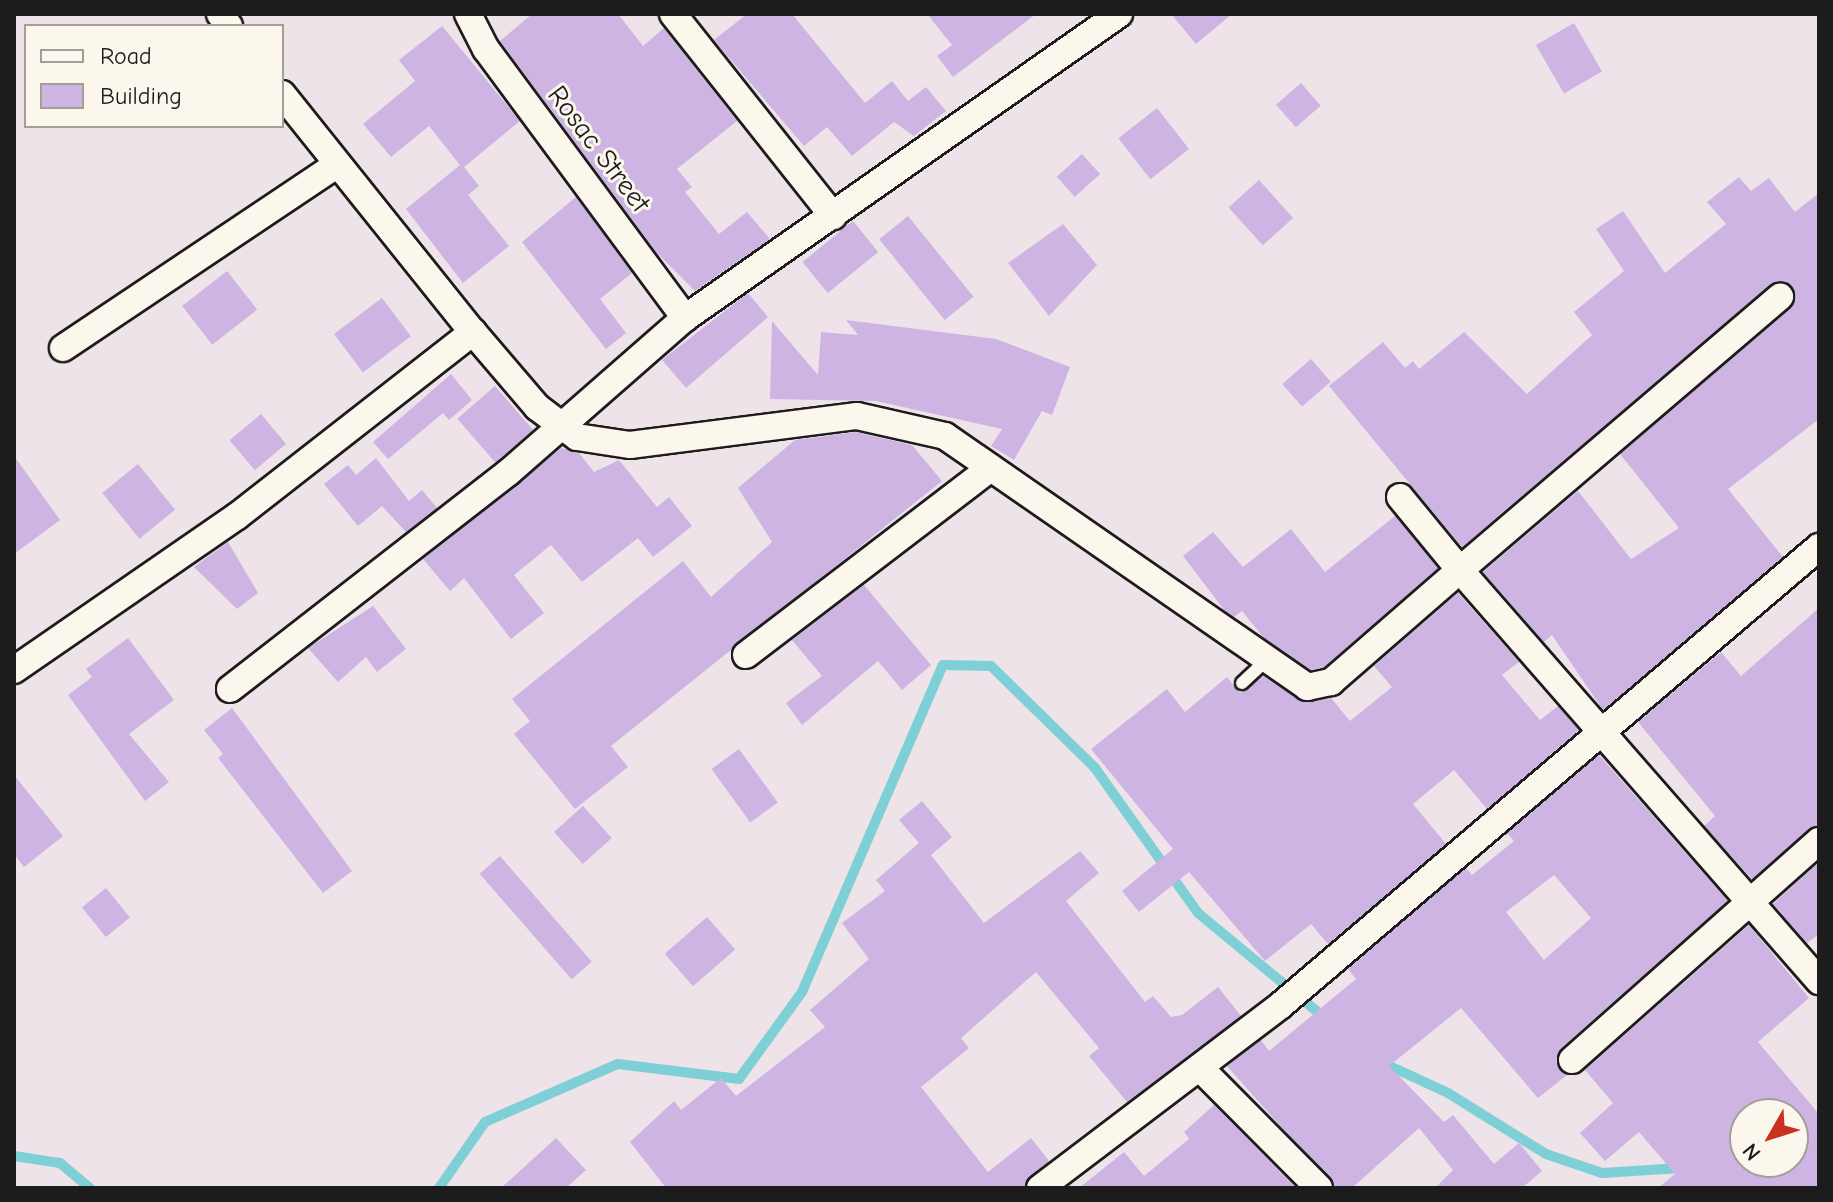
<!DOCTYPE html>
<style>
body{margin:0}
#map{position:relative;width:1833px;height:1202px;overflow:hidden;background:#eee3e9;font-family:"Comic Neue",sans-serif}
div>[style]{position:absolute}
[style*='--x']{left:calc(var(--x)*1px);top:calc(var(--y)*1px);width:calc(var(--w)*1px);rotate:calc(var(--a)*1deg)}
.stream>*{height:10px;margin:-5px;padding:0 5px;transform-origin:5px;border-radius:5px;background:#7ecfd6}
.building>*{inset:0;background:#ceb4e3;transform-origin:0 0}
.roads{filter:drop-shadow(2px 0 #1c1c1c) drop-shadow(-2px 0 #1c1c1c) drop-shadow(0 2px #1c1c1c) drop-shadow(0 -2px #1c1c1c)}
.service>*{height:12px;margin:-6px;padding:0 6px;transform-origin:6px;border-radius:6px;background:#fbf7ec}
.minor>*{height:26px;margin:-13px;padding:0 13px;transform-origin:13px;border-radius:13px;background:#fbf7ec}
span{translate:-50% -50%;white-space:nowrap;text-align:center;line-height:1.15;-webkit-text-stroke:6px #fbf7ec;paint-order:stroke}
.street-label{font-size:28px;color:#1c1c1c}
.frame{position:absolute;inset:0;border:16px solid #1c1c1c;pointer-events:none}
.legend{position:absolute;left:24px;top:24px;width:260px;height:104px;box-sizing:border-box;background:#fbf7ec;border:2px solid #a29f99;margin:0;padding:10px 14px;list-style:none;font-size:24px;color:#1c1c1c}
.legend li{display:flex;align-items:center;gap:16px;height:40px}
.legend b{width:40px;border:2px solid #a29f99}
.north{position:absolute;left:1729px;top:1098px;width:80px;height:80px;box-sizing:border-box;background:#fbf7ec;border:2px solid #a29f99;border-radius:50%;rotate:231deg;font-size:22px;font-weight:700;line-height:32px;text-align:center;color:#1c1c1c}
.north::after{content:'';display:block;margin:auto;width:28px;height:36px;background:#c8321e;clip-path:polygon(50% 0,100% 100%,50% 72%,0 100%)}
</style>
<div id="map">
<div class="stream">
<i style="--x:1381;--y:1062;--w:74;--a:24.8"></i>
<i style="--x:1448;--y:1093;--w:115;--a:31.9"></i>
<i style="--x:1546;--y:1154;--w:59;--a:18.7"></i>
<i style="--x:1602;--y:1173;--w:79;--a:-3.6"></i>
<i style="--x:14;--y:1156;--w:47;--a:8.7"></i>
<i style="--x:60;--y:1163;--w:39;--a:40"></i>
<i style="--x:439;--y:1188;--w:80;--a:-55.1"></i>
<i style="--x:485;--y:1122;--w:145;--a:-23.6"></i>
<i style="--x:618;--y:1064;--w:122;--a:7.1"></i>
<i style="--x:739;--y:1079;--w:107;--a:-54.1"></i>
<i style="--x:802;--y:992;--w:356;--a:-66.7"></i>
<i style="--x:943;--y:665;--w:48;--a:1.2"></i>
<i style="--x:991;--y:666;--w:146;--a:44.4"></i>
<i style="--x:1095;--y:768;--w:178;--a:54.6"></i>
<i style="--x:1198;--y:913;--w:165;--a:39.6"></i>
</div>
<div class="building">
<i style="clip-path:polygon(532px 14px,618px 14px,643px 46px,664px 28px,737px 121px,677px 169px,692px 187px,685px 192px,719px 234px,747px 212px,770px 239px,695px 291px,657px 253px,500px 41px)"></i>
<i style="clip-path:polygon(747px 14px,792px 14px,865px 103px,892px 81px,908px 101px,926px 87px,946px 111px,914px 136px,894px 122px,852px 156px,827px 127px,804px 146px,714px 40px)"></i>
<i style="clip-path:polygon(927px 14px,1036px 14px,953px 77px,937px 56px,952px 45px)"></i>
<i style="clip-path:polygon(1171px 14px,1232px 14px,1196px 44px)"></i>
<i style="left:1574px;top:23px;width:56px;height:44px;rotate:60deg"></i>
<i style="clip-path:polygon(442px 26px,520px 121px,464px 167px,479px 186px,468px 195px,509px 246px,463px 283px,406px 209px,460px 165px,429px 126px,391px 157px,363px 124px,415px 81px,399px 60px)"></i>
<i style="left:1301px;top:83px;width:30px;height:33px;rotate:49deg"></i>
<i style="left:1157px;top:108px;width:52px;height:49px;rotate:52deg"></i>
<i style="left:1082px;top:154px;width:27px;height:34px;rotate:48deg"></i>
<i style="clip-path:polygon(1739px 177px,1751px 191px,1769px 178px,1795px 212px,1819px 193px,1819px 419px,1728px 489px,1783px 557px,1603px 710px,1552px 635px,1544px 642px,1483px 572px,1578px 491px,1631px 559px,1679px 528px,1620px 454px,1790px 309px,1793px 287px,1770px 285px,1462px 547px,1329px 386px,1383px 342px,1405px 368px,1413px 361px,1419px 369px,1464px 332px,1527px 394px,1592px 335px,1574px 312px,1624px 271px,1596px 229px,1623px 211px,1665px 273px,1726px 224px,1707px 202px)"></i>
<i style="left:1259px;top:180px;width:51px;height:41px;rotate:48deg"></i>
<i style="clip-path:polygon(576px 197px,632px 273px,600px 299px,626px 333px,606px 349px,522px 242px)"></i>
<i style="left:908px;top:216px;width:104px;height:37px;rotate:51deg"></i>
<i style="left:853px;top:221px;width:40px;height:65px;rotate:51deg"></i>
<i style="clip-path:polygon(1063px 224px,1097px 265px,1049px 316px,1008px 263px)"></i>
<i style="left:227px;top:271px;width:49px;height:57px;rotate:52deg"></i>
<i style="clip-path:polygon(748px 293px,768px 317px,686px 388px,662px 360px)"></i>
<i style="left:382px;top:298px;width:48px;height:60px;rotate:53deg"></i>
<i style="clip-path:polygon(846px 320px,996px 339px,1070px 367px,1052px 415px,1042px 411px,1014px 460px,991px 446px,1002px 429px,876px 401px,770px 399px,772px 321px,818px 375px,821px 332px,858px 335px)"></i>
<i style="left:1311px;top:359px;width:30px;height:38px;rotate:49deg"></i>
<i style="clip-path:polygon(451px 374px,472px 400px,449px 420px,443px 413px,388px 459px,373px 442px)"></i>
<i style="left:495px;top:386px;width:58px;height:50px;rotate:49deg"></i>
<i style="left:261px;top:414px;width:39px;height:41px;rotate:50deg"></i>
<i style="clip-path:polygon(856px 432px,912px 445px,942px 481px,611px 746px,628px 767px,575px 809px,514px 734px,530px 721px,512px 699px,683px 561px,711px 597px,772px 542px,738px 488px,795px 440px)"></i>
<i style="clip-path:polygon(561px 448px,579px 453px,594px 472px,619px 460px,657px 507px,669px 497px,692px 526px,653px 557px,638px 538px,582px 582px,551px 545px,514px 575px,544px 613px,511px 639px,464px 578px,450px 591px,423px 559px)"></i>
<i style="clip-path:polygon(14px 456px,60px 520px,14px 554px)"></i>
<i style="clip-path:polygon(376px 458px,409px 501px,422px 490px,437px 508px,406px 532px,382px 506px,358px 526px,324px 484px,348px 465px,356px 475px)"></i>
<i style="left:138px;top:464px;width:59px;height:46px;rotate:51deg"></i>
<i style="clip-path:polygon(1395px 516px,1438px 568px,1324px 667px,1310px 670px,1264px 638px,1242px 611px,1234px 617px,1225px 611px,1183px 556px,1213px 532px,1243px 567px,1291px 529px,1325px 572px)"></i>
<i style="clip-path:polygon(228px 542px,258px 593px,237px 609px,194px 567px)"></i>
<i style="clip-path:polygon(864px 585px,931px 665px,902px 690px,878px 661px,802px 725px,786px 703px,822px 676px,792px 640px)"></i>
<i style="clip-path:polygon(1458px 593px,1519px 662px,1502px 675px,1540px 720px,1558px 706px,1579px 730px,1487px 809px,1454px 770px,1413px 804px,1446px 844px,1328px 944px,1311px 924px,1265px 961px,1189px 872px,1139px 912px,1122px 891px,1173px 849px,1091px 749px,1167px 689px,1185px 712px,1227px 677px,1240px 693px,1263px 676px,1303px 702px,1331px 698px,1350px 721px,1392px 687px,1374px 666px)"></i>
<i style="clip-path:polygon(373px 606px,406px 649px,377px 672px,366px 657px,338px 682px,308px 648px)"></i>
<i style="clip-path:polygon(1819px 608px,1819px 825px,1752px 879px,1704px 826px,1715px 816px,1638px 722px,1721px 652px,1741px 676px)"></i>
<i style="clip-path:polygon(128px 638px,174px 700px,129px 734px,169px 782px,145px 801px,68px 695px,92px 677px,86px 669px)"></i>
<i style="clip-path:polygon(232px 708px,352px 871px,323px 893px,218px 758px,223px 754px,204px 730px)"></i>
<i style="left:739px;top:749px;width:66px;height:34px;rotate:54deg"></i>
<i style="clip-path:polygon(evenodd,1599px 755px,1728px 901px,1561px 1048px,1556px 1062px,1567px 1075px,1538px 1098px,1461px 1008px,1389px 1066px,1444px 1122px,1453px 1115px,1494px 1164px,1519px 1143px,1542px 1171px,1522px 1188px,1435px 1188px,1453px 1170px,1419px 1128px,1352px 1188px,1335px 1188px,1227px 1066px,1261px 1040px,1269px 1051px,1356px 979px,1348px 969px,1466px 868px,1472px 875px,1514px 841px,1507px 833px,1599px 755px,1554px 875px,1591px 918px,1544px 960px,1506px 912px,1554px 875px)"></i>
<i style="clip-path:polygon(14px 775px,63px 836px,24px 867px,14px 854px)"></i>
<i style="clip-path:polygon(922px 801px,952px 837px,931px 855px,984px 923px,1080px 851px,1099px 873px,1066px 901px,1145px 1002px,1153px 996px,1171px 1017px,1182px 1015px,1218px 987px,1241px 1016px,1127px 1102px,1089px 1056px,1099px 1048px,1036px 972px,961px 1038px,969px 1048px,921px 1087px,988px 1172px,1031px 1138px,1049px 1161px,1024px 1188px,666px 1188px,630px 1142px,674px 1101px,681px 1110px,721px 1078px,736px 1096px,825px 1027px,810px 1010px,869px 959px,842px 923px,885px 891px,876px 880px,919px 843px,899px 820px)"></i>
<i style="left:583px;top:806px;width:43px;height:39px;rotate:48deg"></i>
<i style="left:500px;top:856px;width:140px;height:27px;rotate:49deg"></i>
<i style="clip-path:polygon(1819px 862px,1819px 934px,1807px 943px,1773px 904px)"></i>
<i style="left:106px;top:888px;width:38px;height:31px;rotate:51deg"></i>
<i style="left:707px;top:917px;width:43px;height:56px;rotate:49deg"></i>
<i style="clip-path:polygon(evenodd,1749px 925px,1809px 998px,1758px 1042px,1819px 1114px,1819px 1188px,1658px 1188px,1675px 1174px,1639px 1132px,1605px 1161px,1580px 1133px,1613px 1103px,1585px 1070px,1749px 925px,1745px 1114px,1793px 1114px,1793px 1162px,1745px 1162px,1745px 1114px)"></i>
<i style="clip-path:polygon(1214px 1105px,1296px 1188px,1079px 1188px,1124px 1152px,1144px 1176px,1189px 1139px,1184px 1132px)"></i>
<i style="clip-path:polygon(556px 1138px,586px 1170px,566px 1188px,501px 1188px)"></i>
</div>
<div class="roads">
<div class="service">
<i style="--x:1242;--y:683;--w:33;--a:-43"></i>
</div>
<div class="minor">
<i style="--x:220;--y:14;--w:15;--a:53"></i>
<i style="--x:468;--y:14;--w:39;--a:63"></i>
<i style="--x:486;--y:49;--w:335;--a:53.5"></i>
<i style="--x:673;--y:14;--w:258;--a:51.6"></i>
<i style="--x:282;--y:94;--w:305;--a:51.3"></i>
<i style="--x:473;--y:332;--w:99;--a:49.5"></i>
<i style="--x:537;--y:407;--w:50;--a:36.9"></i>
<i style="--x:577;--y:437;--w:54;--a:8.6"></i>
<i style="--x:630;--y:445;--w:229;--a:-7.3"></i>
<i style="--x:857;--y:416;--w:90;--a:12.8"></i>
<i style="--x:945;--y:436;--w:441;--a:34.7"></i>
<i style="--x:1307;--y:687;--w:25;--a:-12"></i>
<i style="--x:1331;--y:682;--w:171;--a:-41"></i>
<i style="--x:1460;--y:570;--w:546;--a:48.86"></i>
<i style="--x:63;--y:348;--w:329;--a:-33.8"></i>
<i style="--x:1400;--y:497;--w:94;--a:50.6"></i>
<i style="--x:1460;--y:570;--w:421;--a:-40.5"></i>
<i style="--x:746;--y:655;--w:308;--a:-37.4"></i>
<i style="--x:14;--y:670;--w:270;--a:-34.6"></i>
<i style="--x:236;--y:517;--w:301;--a:-38"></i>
<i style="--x:230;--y:689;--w:353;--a:-37.9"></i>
<i style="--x:509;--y:472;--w:234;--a:-41.2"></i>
<i style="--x:685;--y:318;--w:530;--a:-35.01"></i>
<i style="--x:1572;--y:1060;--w:330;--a:-41.6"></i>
<i style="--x:1202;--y:1070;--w:166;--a:45.2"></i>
<i style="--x:1040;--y:1188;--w:303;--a:-37.2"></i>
<i style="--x:1281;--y:1005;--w:707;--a:-40.41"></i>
</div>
</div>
<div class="street-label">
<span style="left:599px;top:149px;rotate:53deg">Rosac Street</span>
</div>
<div class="frame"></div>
<ul class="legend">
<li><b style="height:10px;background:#fbf7ec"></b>Road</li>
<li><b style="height:22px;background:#ceb4e3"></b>Building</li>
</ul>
<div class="north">N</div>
</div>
